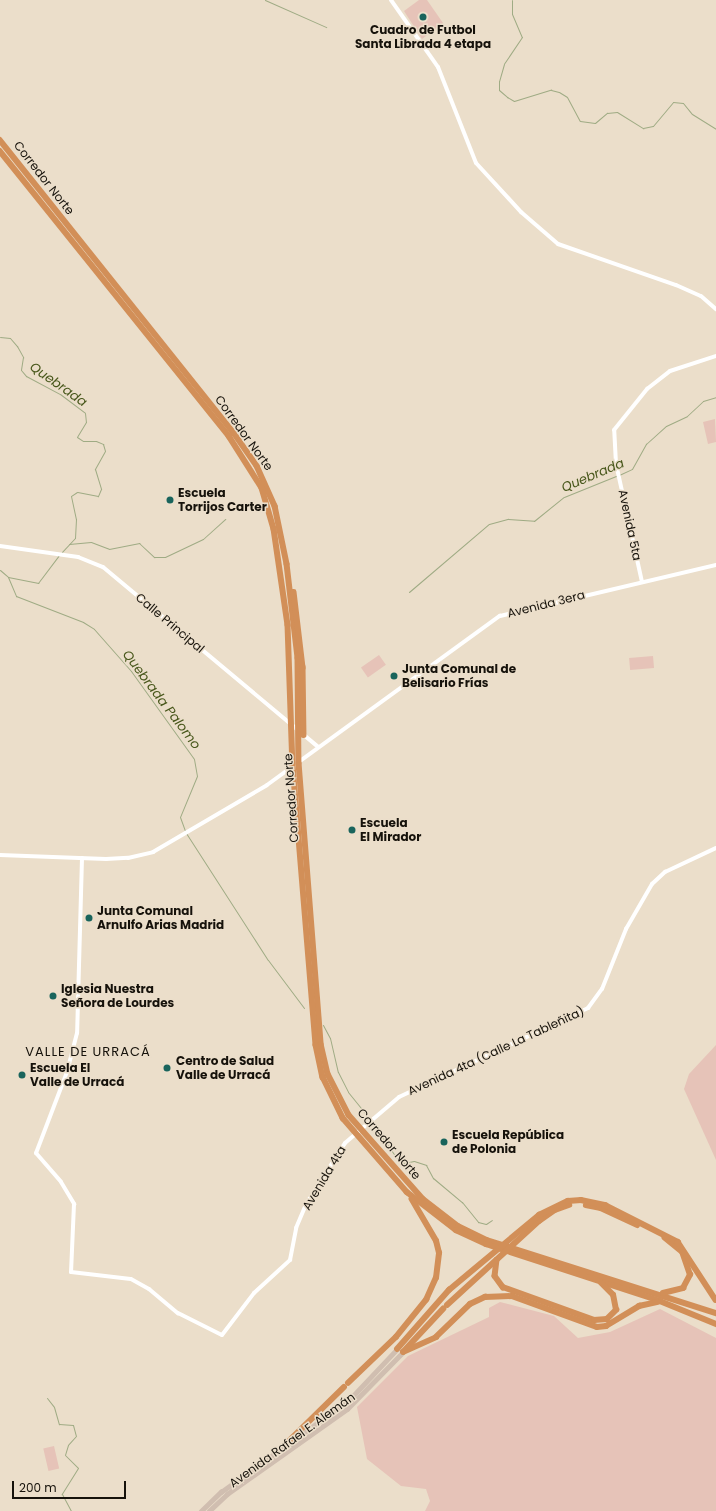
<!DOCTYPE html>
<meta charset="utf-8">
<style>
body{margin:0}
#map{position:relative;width:716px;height:1511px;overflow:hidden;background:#ebdeca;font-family:Poppins,sans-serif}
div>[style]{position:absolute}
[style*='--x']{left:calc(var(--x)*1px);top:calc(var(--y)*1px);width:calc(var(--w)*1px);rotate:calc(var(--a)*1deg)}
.green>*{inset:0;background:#e6c3b8;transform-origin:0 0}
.stream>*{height:1px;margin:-0.5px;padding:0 0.5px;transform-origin:0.5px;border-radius:0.5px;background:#9fab84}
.tertiary>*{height:4px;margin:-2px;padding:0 2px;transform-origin:2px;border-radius:2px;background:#fff}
.secondary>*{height:4.5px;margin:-2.25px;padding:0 2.25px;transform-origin:2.25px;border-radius:2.25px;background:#d0beb0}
.motorway>*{height:5.5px;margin:-2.75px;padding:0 2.75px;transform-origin:2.75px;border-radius:2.75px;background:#d28f58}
.dots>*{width:11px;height:11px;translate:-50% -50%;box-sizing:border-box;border:2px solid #ebdeca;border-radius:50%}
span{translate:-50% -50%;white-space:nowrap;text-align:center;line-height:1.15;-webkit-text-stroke:3px #ebdeca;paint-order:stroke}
.poi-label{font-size:12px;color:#16120b;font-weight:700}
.left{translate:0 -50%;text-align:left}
.street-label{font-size:12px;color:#16120b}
.water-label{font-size:13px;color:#48571b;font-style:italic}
.neighbourhood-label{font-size:13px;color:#16120b;letter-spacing:1px}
.scale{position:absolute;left:12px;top:1481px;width:114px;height:18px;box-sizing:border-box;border:2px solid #16120b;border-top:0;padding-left:5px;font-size:12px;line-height:14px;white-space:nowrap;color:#16120b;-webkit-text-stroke:3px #ebdeca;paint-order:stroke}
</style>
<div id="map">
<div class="green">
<i style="clip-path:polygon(419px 0,427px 0,443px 23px,422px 39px,404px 11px)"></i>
<i style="clip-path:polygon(715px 419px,716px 442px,708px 444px,703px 422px)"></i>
<i style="left:379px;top:655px;width:12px;height:22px;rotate:55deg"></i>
<i style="left:653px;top:656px;width:12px;height:24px;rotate:85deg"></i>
<i style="clip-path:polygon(716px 1045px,716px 1160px,684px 1089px,689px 1074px)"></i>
<i style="clip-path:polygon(500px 1302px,554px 1316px,578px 1338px,610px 1332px,660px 1309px,716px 1338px,716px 1511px,425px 1511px,430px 1501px,426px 1489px,401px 1486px,367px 1459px,357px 1407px,408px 1356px,489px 1317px,489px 1308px)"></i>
<i style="left:54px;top:1446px;width:23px;height:11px;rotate:77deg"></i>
</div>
<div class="stream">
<i style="--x:265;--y:0;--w:67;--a:23.9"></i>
<i style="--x:512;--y:0;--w:14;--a:90"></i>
<i style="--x:512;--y:14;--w:25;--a:67"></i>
<i style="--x:522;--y:37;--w:32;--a:124"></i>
<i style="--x:504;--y:64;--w:18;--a:106"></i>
<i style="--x:499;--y:81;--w:9;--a:90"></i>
<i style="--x:499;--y:90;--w:11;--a:41"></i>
<i style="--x:507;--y:97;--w:8;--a:30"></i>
<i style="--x:514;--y:101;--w:39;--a:-17"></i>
<i style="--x:551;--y:90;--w:8;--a:14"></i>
<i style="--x:559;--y:92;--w:9;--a:32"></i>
<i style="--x:567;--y:97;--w:27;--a:62"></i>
<i style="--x:580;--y:121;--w:15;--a:8"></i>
<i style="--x:595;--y:123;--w:16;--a:-40"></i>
<i style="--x:607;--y:113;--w:10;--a:-6"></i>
<i style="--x:617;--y:112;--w:31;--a:32"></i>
<i style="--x:643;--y:128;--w:10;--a:-11"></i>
<i style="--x:653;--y:126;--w:31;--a:-50"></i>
<i style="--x:673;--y:102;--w:10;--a:6"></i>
<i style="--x:683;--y:103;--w:14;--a:51"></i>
<i style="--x:692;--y:114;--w:28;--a:32"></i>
<i style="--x:0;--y:337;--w:10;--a:6"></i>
<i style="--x:10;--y:338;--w:11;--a:49"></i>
<i style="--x:17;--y:346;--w:13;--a:61"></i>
<i style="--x:23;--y:357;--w:13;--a:99"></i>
<i style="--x:21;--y:370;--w:8;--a:50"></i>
<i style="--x:26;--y:376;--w:38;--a:28"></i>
<i style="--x:60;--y:394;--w:31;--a:37"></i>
<i style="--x:85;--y:413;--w:9;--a:84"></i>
<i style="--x:86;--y:422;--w:17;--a:121"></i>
<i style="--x:77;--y:437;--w:7;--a:34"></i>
<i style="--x:83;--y:441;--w:13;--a:0"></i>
<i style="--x:96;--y:441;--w:8;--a:23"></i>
<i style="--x:103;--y:444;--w:7;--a:74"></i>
<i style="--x:105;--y:451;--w:21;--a:119"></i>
<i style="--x:95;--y:469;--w:21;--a:73"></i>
<i style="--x:101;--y:489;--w:8;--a:113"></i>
<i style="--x:98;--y:496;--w:21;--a:-169"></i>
<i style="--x:77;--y:492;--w:7;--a:146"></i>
<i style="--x:71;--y:496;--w:24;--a:78"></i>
<i style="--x:76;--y:519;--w:19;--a:93"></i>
<i style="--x:75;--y:538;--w:19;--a:133"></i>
<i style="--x:619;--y:475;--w:14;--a:-25"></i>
<i style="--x:632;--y:469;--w:29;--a:-61"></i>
<i style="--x:646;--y:444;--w:27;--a:-42"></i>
<i style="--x:666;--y:426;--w:23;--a:-25"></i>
<i style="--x:687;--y:416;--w:22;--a:-43"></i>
<i style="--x:703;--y:401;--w:14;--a:-17"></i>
<i style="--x:69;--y:544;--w:22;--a:-5"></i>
<i style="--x:91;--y:542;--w:19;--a:21"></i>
<i style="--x:109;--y:549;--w:31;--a:-11"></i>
<i style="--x:139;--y:543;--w:21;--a:43"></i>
<i style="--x:154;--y:557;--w:11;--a:0"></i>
<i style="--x:165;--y:557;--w:42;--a:-25.3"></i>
<i style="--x:203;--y:539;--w:30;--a:-42"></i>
<i style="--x:0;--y:570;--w:11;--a:41"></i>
<i style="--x:8;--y:577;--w:21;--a:67"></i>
<i style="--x:16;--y:596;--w:72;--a:21.2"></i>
<i style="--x:83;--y:622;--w:13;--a:32"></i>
<i style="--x:94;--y:629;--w:56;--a:48.6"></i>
<i style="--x:131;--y:671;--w:108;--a:54.4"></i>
<i style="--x:194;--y:759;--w:17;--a:80"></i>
<i style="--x:197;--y:776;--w:44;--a:112.5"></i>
<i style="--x:180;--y:817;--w:15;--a:70"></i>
<i style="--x:8;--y:577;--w:31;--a:11"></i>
<i style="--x:38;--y:583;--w:34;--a:-53"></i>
<i style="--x:409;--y:592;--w:105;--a:-40.4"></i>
<i style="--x:489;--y:524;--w:20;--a:-15"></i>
<i style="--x:508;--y:519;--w:26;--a:4"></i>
<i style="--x:534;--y:521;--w:38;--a:-39"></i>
<i style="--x:564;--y:497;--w:56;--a:-22"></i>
<i style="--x:186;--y:833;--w:151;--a:57.2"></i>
<i style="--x:268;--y:960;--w:60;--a:53.1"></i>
<i style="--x:323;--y:1025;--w:15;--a:62"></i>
<i style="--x:330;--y:1038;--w:35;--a:77"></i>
<i style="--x:338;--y:1072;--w:22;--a:63"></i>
<i style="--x:348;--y:1092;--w:27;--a:51"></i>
<i style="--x:375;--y:1127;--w:39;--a:55"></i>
<i style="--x:397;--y:1159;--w:8;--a:30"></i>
<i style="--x:404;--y:1163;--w:10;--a:-11"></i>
<i style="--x:414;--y:1161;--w:13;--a:18"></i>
<i style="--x:426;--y:1165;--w:15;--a:62"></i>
<i style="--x:433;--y:1178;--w:38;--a:40"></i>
<i style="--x:462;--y:1202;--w:26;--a:51"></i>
<i style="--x:478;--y:1222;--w:8;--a:14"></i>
<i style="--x:486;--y:1224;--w:7;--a:-34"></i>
<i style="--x:47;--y:1398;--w:11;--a:52"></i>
<i style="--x:54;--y:1407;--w:18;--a:74"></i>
<i style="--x:59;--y:1424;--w:14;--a:4"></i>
<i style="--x:73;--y:1425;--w:11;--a:75"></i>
<i style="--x:76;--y:1436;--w:12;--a:132"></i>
<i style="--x:68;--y:1445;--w:10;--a:107"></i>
<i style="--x:65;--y:1455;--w:18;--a:45"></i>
<i style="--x:78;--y:1468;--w:31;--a:122"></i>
<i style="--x:62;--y:1494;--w:19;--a:62"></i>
</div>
<div class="tertiary">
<i style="--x:391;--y:0;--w:82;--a:55"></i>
<i style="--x:438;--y:67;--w:103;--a:68.4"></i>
<i style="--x:476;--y:163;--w:67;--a:47.4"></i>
<i style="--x:521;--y:212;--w:49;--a:40.9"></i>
<i style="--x:558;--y:244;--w:125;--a:19.2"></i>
<i style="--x:676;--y:285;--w:27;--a:24"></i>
<i style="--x:701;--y:296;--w:20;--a:41"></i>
<i style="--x:0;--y:546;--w:79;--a:8"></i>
<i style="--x:78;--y:557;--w:27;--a:22"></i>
<i style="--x:103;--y:567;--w:280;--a:39.9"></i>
<i style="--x:642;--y:582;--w:121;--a:-102.4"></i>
<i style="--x:616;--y:464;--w:34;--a:-93"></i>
<i style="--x:614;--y:430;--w:53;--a:-51.2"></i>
<i style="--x:647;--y:389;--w:29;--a:-38"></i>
<i style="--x:670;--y:371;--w:48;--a:-18.1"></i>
<i style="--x:0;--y:855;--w:106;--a:2.2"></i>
<i style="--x:106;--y:859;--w:22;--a:-3"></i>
<i style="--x:128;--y:858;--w:26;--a:-13"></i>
<i style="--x:153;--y:852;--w:132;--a:-30.4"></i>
<i style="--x:267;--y:785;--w:288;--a:-36"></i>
<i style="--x:500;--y:616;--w:222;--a:-13.3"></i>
<i style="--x:82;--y:858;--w:175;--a:91.6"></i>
<i style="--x:77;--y:1033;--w:40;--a:104.4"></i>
<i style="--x:67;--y:1072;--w:87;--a:110.9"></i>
<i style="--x:36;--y:1153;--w:38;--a:49"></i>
<i style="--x:61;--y:1182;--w:26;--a:59"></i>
<i style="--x:74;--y:1204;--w:68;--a:92.5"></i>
<i style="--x:71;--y:1272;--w:60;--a:6.7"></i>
<i style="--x:131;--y:1279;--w:21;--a:29"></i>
<i style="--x:149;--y:1289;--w:38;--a:40"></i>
<i style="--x:178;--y:1313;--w:49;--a:26.6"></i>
<i style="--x:222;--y:1335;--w:53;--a:-52.7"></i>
<i style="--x:254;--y:1293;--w:49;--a:-42.5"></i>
<i style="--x:290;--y:1260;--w:33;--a:-79"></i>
<i style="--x:296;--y:1228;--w:26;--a:-67"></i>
<i style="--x:306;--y:1204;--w:72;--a:-57.4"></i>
<i style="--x:345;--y:1143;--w:71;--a:-40.4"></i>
<i style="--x:399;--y:1097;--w:209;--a:-25.2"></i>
<i style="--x:588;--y:1008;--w:24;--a:-54"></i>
<i style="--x:602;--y:989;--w:65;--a:-68.2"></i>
<i style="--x:626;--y:929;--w:52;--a:-60"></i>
<i style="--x:652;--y:884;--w:18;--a:-43"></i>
<i style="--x:665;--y:872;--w:56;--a:-25.2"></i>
</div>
<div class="secondary">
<i style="--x:201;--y:1511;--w:28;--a:-44"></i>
<i style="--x:221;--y:1492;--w:158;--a:-35.7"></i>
<i style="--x:349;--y:1400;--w:70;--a:-46.7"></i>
<i style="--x:209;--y:1511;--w:25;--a:-43"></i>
<i style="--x:227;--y:1494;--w:147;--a:-35.3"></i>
<i style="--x:347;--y:1409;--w:80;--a:-45.5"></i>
</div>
<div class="motorway">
<i style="--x:0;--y:140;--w:375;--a:51.4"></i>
<i style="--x:234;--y:433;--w:40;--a:55.1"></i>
<i style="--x:257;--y:466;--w:44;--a:65.8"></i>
<i style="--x:275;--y:506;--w:59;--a:78.3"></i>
<i style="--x:287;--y:564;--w:95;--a:83.3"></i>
<i style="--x:298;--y:658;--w:105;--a:89.5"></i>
<i style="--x:299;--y:763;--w:282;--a:85.5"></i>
<i style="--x:321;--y:1044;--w:31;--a:77"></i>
<i style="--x:328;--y:1074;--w:46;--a:62.9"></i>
<i style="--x:349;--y:1115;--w:112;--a:48.6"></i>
<i style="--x:423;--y:1199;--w:44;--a:37.6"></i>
<i style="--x:458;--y:1226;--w:32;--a:26"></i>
<i style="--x:487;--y:1240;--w:240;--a:17.7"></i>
<i style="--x:0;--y:151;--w:366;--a:51.2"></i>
<i style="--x:229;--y:436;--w:62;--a:57.6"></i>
<i style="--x:262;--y:488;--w:43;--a:73.7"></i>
<i style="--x:274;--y:529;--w:97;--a:81.7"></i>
<i style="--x:288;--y:625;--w:140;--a:88"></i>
<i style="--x:293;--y:765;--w:281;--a:85.3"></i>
<i style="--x:316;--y:1045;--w:33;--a:78"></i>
<i style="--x:323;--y:1077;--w:46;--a:64"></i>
<i style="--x:343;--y:1118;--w:98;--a:49.1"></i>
<i style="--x:407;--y:1192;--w:62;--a:37.8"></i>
<i style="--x:456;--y:1230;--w:33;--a:25"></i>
<i style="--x:486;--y:1244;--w:183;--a:18.1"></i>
<i style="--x:660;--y:1301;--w:61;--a:22.3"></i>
<i style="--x:294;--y:592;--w:76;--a:83.2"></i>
<i style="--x:303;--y:667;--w:68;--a:89.2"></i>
<i style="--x:586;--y:1205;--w:15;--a:11"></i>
<i style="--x:601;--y:1208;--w:40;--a:25"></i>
<i style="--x:497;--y:1260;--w:16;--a:97"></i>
<i style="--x:495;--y:1276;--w:14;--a:54"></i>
<i style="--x:503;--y:1287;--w:97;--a:19.9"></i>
<i style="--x:594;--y:1320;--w:13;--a:-4"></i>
<i style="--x:607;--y:1319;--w:13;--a:-45"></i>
<i style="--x:616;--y:1310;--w:15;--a:-101"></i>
<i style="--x:613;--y:1295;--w:16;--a:-135"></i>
<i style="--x:663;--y:1293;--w:21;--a:-14"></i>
<i style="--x:683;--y:1288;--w:15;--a:-62"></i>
<i style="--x:690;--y:1275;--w:24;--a:-109"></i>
<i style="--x:682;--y:1252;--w:22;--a:-141"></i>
<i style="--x:447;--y:1305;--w:125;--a:-42.4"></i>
<i style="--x:539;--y:1221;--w:19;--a:-35"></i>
<i style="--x:555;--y:1210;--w:15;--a:-20"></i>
<i style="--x:397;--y:1349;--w:79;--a:-48.6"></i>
<i style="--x:449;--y:1290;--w:117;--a:-39.8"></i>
<i style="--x:539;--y:1215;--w:32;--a:-26"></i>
<i style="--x:568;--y:1201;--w:13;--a:-4"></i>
<i style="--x:581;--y:1200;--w:25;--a:12"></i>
<i style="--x:605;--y:1205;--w:82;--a:26.9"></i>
<i style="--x:678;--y:1242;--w:69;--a:56.8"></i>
<i style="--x:403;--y:1352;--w:36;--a:-24"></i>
<i style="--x:436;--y:1337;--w:47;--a:-44.1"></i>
<i style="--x:470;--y:1304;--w:17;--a:-25"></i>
<i style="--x:485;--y:1297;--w:27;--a:-2"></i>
<i style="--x:512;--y:1296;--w:90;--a:20"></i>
<i style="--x:597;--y:1327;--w:9;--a:-6"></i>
<i style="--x:606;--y:1326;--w:39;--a:-31"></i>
<i style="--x:639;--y:1306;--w:19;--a:-12"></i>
<i style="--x:403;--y:1352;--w:59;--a:-47.1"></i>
<i style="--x:348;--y:1383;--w:66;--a:-43.8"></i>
<i style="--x:396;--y:1337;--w:48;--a:-51"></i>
<i style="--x:426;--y:1300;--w:24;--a:-66"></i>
<i style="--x:436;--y:1278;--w:25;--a:-83"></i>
<i style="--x:439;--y:1253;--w:12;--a:-104"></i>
<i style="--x:436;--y:1241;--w:48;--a:-120.3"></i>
<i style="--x:286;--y:1444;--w:81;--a:-44.5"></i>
</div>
<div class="dots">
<i style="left:423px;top:17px;background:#19645c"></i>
<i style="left:170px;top:500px;background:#19645c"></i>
<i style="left:394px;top:676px;background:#19645c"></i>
<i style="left:352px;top:830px;background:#19645c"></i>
<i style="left:89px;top:918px;background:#19645c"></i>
<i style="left:53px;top:996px;background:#19645c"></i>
<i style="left:167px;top:1068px;background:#19645c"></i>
<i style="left:22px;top:1075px;background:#19645c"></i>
<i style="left:444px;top:1142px;background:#19645c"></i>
</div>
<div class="poi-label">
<span style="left:423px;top:37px">Cuadro de Futbol<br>Santa Librada 4 etapa</span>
<span class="left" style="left:178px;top:500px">Escuela<br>Torrijos Carter</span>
<span class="left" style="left:402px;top:676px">Junta Comunal de<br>Belisario Frías</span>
<span class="left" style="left:360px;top:830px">Escuela<br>El Mirador</span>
<span class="left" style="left:97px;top:918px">Junta Comunal<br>Arnulfo Arias Madrid</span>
<span class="left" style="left:61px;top:996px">Iglesia Nuestra<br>Señora de Lourdes</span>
<span class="left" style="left:176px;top:1068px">Centro de Salud<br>Valle de Urracá</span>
<span class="left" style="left:30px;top:1075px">Escuela El<br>Valle de Urracá</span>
<span class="left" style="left:452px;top:1142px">Escuela República<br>de Polonia</span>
</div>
<div class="street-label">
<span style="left:44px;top:178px;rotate:52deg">Corredor Norte</span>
<span style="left:244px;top:433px;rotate:54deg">Corredor Norte</span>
<span style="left:630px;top:525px;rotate:78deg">Avenida 5ta</span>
<span style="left:546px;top:604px;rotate:-14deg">Avenida 3era</span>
<span style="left:170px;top:623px;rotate:40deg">Calle Principal</span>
<span style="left:291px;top:798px;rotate:-94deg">Corredor Norte</span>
<span style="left:496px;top:1051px;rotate:-25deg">Avenida 4ta (Calle La Tableñita)</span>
<span style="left:389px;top:1144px;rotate:49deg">Corredor Norte</span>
<span style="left:324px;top:1178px;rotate:-59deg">Avenida 4ta</span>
<span style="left:292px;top:1440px;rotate:-36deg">Avenida Rafael E. Alemán</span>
</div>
<div class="water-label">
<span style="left:58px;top:385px;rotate:35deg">Quebrada</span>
<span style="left:593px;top:476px;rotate:-23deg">Quebrada</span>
<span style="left:161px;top:700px;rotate:53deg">Quebrada Palomo</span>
</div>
<div class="neighbourhood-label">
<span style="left:88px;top:1052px">VALLE DE URRACÁ</span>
</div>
<div class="scale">200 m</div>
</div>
